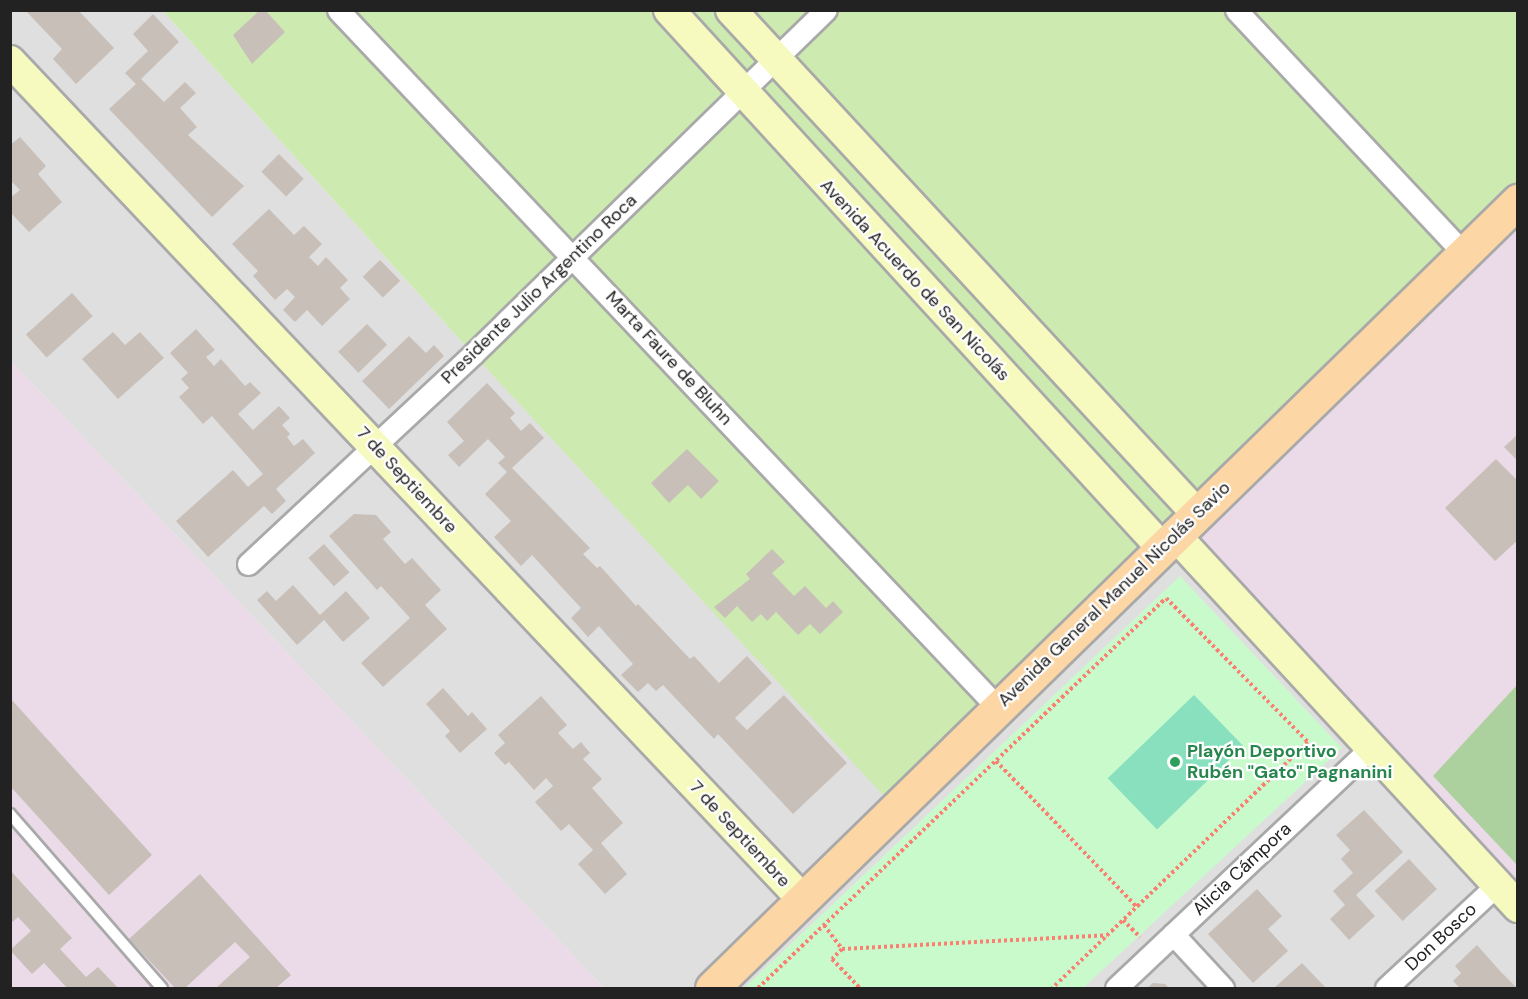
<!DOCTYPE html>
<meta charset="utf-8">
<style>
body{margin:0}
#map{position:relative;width:1528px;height:999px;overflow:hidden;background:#f2efe9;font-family:"DM Sans",sans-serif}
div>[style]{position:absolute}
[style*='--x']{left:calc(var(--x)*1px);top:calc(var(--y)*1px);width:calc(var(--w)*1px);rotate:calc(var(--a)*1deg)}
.residential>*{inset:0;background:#e0dfdf}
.industrial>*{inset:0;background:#ebdbe8}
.grass>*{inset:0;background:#cdebb0}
.forest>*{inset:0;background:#add19e}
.park>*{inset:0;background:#c8facc}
.pitch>*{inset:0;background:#88e0be;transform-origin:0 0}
.building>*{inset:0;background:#c7bfb8;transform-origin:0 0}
.path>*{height:4px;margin-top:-2px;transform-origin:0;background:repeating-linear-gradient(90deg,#fa8072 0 3px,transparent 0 6px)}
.roads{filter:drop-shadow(2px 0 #a9a9a9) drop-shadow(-2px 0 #a9a9a9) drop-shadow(0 2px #a9a9a9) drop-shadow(0 -2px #a9a9a9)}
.lane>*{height:10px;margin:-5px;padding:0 5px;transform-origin:5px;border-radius:5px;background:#fff}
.street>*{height:21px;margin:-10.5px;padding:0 10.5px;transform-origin:10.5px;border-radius:10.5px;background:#fff}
.secondary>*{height:30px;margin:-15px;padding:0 15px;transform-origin:15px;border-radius:15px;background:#f7fabf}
.primary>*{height:33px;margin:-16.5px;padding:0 16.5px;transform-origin:16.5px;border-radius:16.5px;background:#fcd6a4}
.dots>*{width:16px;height:16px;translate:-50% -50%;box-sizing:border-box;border:3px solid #fff;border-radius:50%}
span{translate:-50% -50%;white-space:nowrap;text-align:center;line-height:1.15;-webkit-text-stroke:4.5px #fff;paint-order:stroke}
.street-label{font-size:18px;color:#222}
.leisure-label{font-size:18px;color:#27864d;font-weight:700}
.left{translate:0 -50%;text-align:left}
.frame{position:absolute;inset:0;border:12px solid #222;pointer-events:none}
</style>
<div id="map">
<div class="residential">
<i style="clip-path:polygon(11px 11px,163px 11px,473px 354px,1175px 535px,1517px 907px,1517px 988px,604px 988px,11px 361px)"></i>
</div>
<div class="industrial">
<i style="clip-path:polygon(1517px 201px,1517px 907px,1175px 535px)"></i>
<i style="clip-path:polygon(11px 361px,604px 988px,11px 988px)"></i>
</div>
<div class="grass">
<i style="clip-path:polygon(163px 11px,1517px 11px,1517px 201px,896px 809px,473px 354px)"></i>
</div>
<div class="forest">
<i style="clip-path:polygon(1517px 685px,1517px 865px,1433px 776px)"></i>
</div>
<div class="park">
<i style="clip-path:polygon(1180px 576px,1342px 748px,1083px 988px,744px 988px)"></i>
</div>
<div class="pitch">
<i style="left:1194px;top:695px;width:71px;height:120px;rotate:46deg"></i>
</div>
<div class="building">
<i style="clip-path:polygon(25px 10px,78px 10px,114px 48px,76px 84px,53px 59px,62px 49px)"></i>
<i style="clip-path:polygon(260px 10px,265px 10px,285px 32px,252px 64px,233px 35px)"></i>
<i style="clip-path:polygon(153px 14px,179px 42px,141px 79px,164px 102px,185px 82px,196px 93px,180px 108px,197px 127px,188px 135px,244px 186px,212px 217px,109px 109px,136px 84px,125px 73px,148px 51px,133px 34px)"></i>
<i style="clip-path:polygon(20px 137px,46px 166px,38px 174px,62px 202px,29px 232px,10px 212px,10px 198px,20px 190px,10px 180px,10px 145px)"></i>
<i style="left:279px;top:154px;width:35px;height:25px;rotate:45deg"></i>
<i style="clip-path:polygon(269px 209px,294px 235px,304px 226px,322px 244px,309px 257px,318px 266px,326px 257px,348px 280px,340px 288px,350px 299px,322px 326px,307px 310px,295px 322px,283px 310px,295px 297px,287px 289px,275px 300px,253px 276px,258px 271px,232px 244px)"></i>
<i style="left:380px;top:260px;width:29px;height:24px;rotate:46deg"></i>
<i style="left:72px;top:293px;width:31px;height:62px;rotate:48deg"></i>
<i style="left:367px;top:324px;width:29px;height:40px;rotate:46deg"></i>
<i style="clip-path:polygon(196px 329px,215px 350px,206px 357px,214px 366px,221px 359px,245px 386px,250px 382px,261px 393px,238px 414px,253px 430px,279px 406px,290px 418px,282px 425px,290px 434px,287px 437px,294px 446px,303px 439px,315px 453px,276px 489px,286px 501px,272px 514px,264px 506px,208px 557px,176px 521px,233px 470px,248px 487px,263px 474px,212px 416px,203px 424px,179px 397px,189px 388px,181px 379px,188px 373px,170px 353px)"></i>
<i style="clip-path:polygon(113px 332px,125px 345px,140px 332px,164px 358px,118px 399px,82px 359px)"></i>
<i style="clip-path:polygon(409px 336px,426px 353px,434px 345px,444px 356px,389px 409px,362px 381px)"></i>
<i style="clip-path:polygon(487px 383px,515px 413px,510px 418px,521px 431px,530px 423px,544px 438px,512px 468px,590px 548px,583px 554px,597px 568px,600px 566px,636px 606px,638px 604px,690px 659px,694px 656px,719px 683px,747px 656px,772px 683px,735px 718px,747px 730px,784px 695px,847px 763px,793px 814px,718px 734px,714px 739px,663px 685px,656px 691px,648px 683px,638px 692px,621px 675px,633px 664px,606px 634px,599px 626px,588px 637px,571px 618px,581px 608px,532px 555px,521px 566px,494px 537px,511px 521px,485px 494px,507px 472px,498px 463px,505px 457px,488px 439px,459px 467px,448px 455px,464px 441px,447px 422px)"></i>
<i style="clip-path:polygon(1518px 434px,1518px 461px,1504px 447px)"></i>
<i style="clip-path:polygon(687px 449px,719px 481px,701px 499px,688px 485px,669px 503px,651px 483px)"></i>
<i style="clip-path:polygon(1496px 459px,1518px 481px,1518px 540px,1495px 561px,1445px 508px)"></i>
<i style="clip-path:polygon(354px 514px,376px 515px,391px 532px,383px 539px,405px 564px,412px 558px,441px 590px,425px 605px,447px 629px,383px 687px,361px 663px,410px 618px,381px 586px,377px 590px,329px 536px)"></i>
<i style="left:324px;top:544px;width:38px;height:21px;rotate:48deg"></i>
<i style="clip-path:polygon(772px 549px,785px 562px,772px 573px,794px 596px,805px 586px,826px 608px,833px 601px,843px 612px,820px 634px,810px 624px,798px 635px,776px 612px,767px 621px,761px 614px,752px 622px,737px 606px,725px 618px,714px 607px,750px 579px,746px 574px)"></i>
<i style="clip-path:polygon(293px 585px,320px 615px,346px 591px,370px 618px,343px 642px,324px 620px,297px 645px,257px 600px,267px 591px,276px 601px)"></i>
<i style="clip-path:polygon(443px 688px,468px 716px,472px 712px,487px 729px,460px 753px,445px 736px,450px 731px,426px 704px)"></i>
<i style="clip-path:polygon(541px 696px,567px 725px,558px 733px,573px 749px,581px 742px,590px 753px,583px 759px,602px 779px,592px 788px,623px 823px,601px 843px,627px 874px,605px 894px,578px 864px,593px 850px,569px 824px,561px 831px,535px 802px,553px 786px,546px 778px,534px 790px,509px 762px,505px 765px,494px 753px,505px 743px,498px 735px)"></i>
<i style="clip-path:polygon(10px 698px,152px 855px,109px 895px,10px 786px)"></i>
<i style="clip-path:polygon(1364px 810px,1403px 852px,1356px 895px,1375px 916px,1349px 940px,1330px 919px,1345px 905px,1333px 891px,1353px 873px,1341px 859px,1350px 850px,1336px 835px)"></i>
<i style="left:1409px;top:859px;width:41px;height:47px;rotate:47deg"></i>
<i style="clip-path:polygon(10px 870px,72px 938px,60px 949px,86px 977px,98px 967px,118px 988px,67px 988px,44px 963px,32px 974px,10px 950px,31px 931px,18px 917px,10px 924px)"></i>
<i style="clip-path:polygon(200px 874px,291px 975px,276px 988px,216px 988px,250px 957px,235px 942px,185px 988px,175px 988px,129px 939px)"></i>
<i style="clip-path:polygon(1257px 889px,1282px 916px,1268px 929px,1288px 951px,1253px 983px,1208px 934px)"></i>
<i style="clip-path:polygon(1477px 945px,1500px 971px,1517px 988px,1460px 988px,1453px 981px,1461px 973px,1455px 966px)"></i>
<i style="clip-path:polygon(1302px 963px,1326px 988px,1274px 988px)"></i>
<i style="clip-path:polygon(1153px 983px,1165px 984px,1169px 988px,1147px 988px)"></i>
</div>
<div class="path">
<i style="--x:996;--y:761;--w:203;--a:46"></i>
<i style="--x:1123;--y:920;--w:24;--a:45"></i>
<i style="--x:824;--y:925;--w:30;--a:53"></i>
<i style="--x:842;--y:949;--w:265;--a:-3"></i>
<i style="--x:842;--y:949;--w:14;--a:135"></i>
<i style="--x:832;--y:959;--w:40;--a:46"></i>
<i style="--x:758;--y:988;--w:564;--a:-43.71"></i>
<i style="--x:1166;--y:598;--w:202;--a:45.4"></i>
<i style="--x:1308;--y:742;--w:355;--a:136.1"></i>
</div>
<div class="roads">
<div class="lane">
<i style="--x:10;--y:814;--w:231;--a:48.9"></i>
</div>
<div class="street">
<i style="--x:338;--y:10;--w:961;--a:46.6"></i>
<i style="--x:1236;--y:10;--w:334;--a:46.9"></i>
<i style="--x:248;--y:564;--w:308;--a:-43"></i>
<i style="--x:473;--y:354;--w:493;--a:-44.3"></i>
<i style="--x:1173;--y:934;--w:74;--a:47.2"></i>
<i style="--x:1116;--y:988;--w:349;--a:-43.3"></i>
<i style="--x:1386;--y:988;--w:151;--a:-42.9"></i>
</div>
<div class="secondary">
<i style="--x:669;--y:10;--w:730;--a:47.5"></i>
<i style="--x:731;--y:10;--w:686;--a:47.24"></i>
<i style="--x:10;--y:61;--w:1154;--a:46.61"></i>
<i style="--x:1175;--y:535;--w:506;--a:47.32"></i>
</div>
<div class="primary">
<i style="--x:712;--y:988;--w:1127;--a:-44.32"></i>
</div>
</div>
<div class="dots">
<i style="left:1175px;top:762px;background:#2e9e5b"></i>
</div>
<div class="street-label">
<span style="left:915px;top:280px;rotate:47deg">Avenida Acuerdo de San Nicolás</span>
<span style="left:539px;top:289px;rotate:-44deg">Presidente Julio Argentino Roca</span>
<span style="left:669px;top:358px;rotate:47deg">Marta Faure de Bluhn</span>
<span style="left:407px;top:480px;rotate:47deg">7 de Septiembre</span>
<span style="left:1114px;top:594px;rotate:-44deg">Avenida General Manuel Nicolás Savio</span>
<span style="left:740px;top:834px;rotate:47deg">7 de Septiembre</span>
<span style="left:1242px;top:869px;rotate:-43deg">Alicia Cámpora</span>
<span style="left:1441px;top:937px;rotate:-43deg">Don Bosco</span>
</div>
<div class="leisure-label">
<span class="left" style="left:1187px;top:762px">Playón Deportivo<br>Rubén "Gato" Pagnanini</span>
</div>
<div class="frame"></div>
</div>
